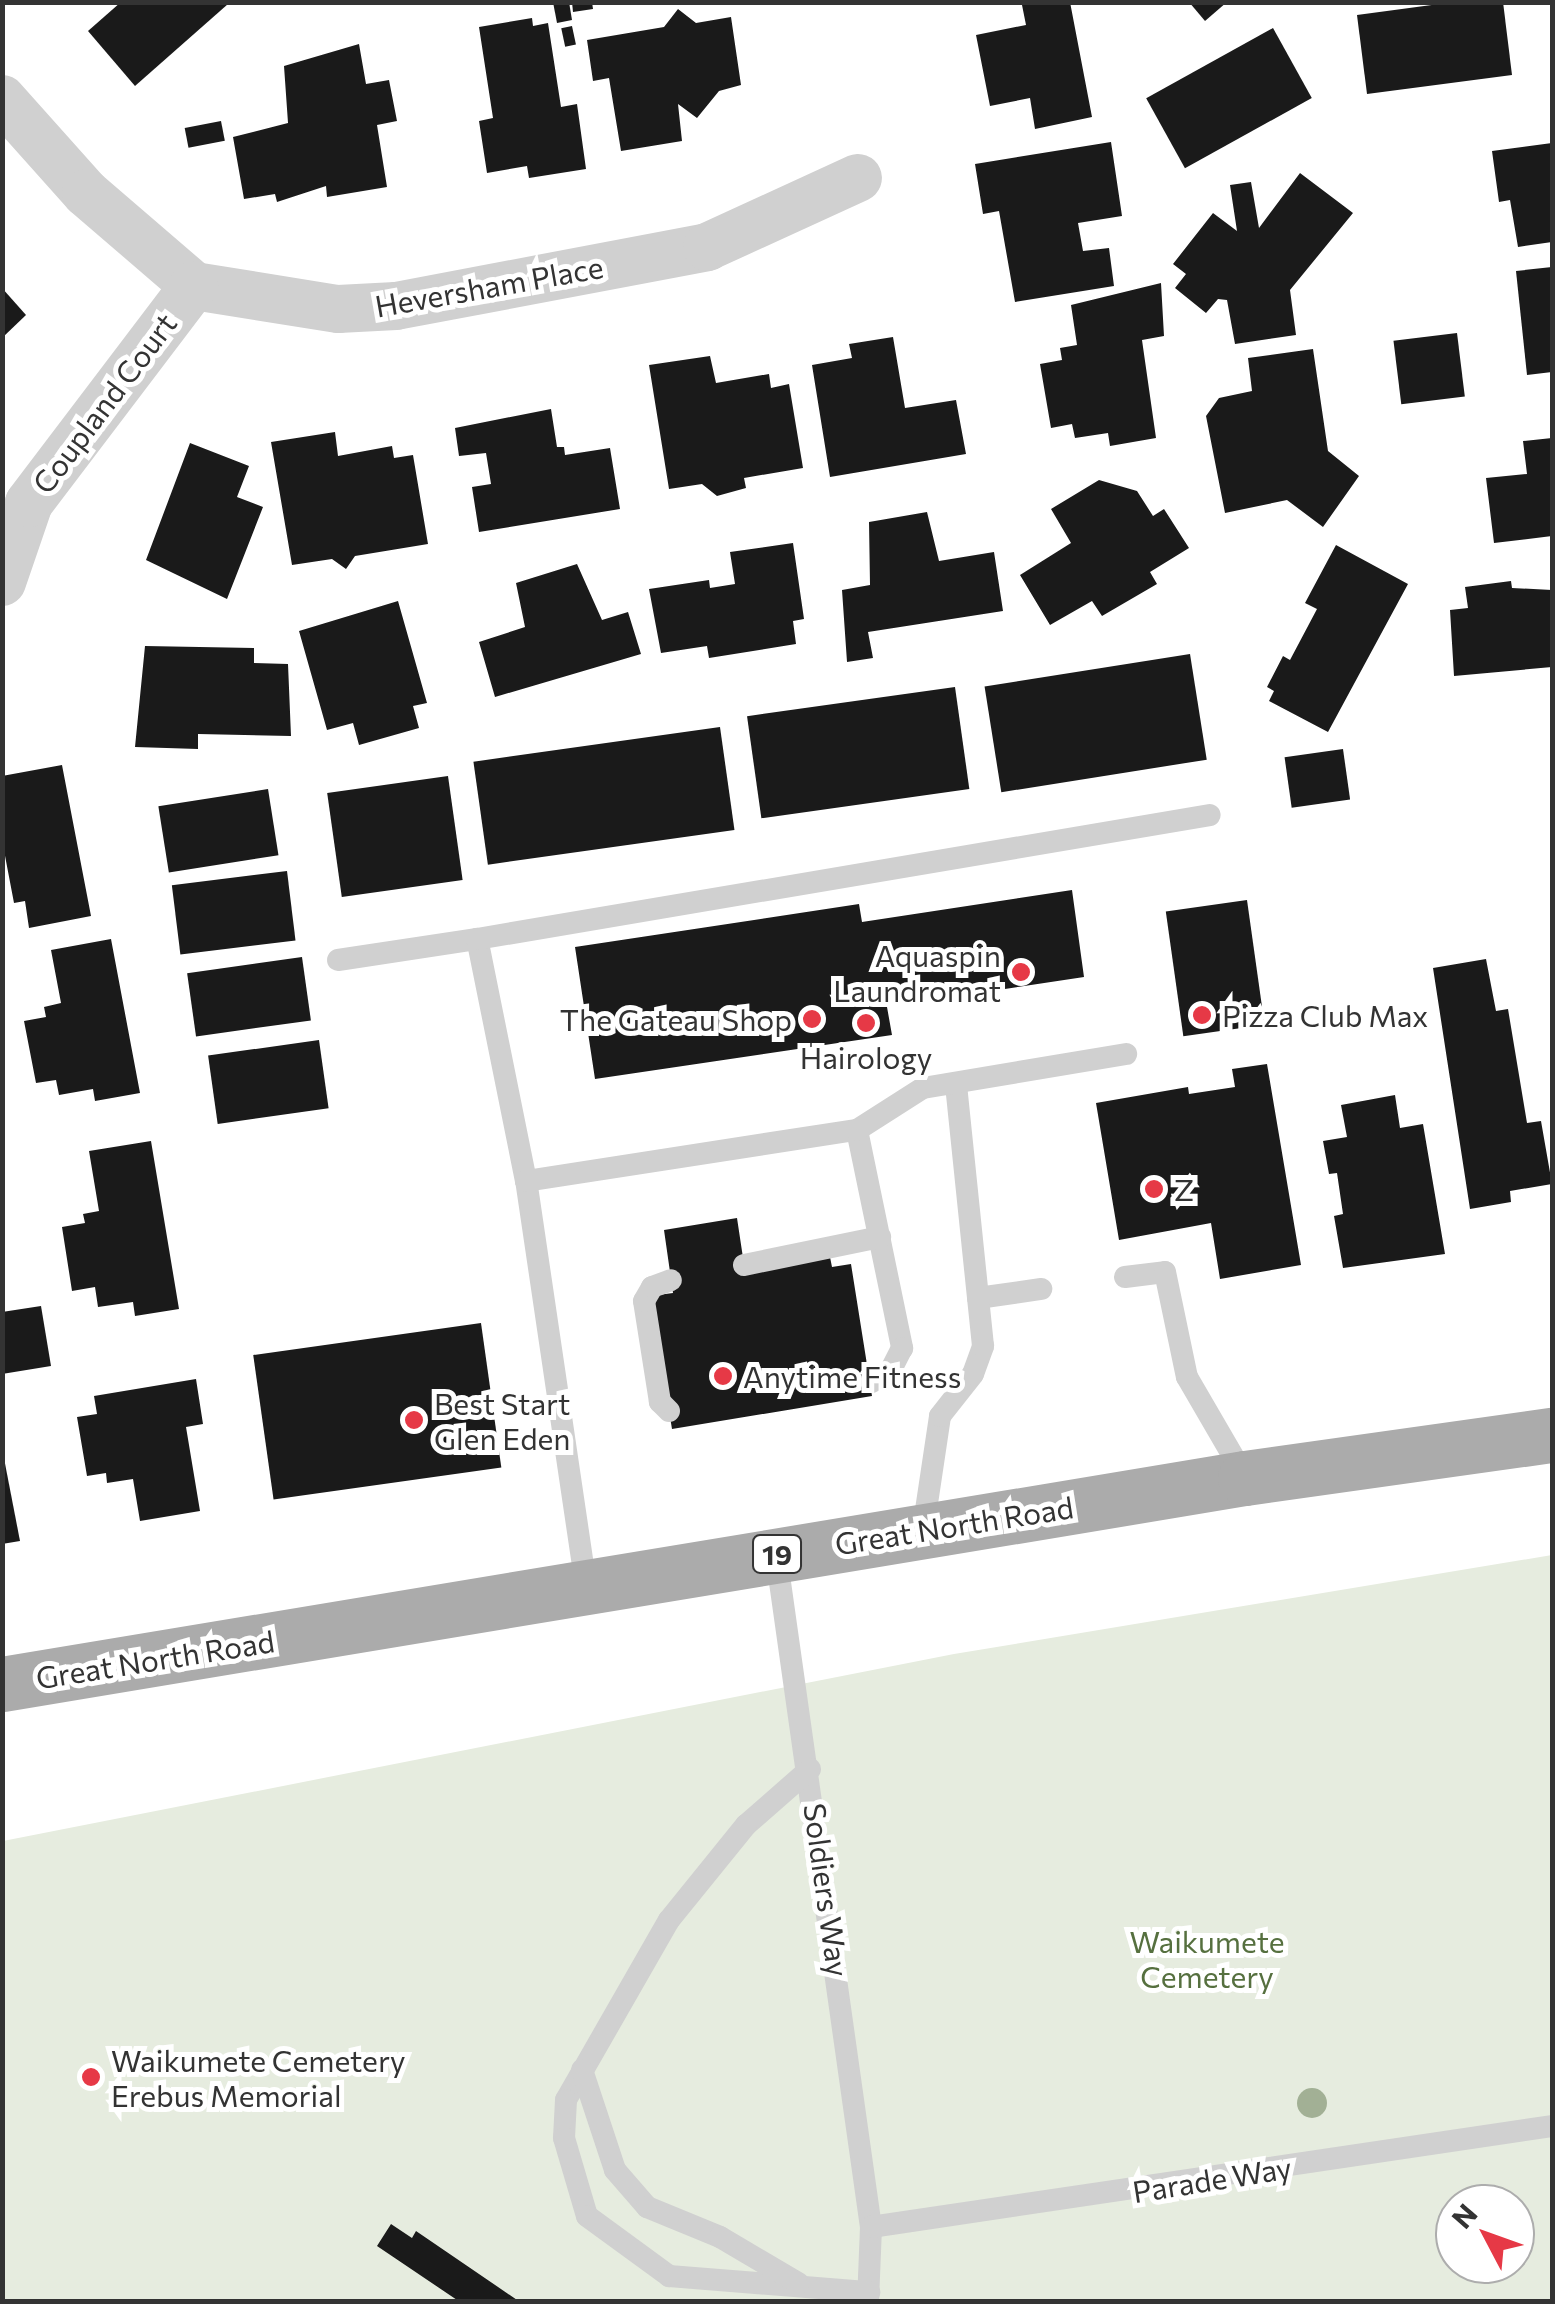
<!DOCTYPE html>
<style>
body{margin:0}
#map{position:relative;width:1555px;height:2304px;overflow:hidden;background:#fff;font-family:Commissioner,sans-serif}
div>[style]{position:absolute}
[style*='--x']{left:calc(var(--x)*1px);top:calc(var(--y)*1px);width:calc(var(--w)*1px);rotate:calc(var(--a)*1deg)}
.green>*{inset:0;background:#e6ecdf}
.building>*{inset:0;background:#1a1a1a;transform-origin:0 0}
.service>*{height:22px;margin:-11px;padding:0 11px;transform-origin:11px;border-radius:11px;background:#d0d0d0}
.minor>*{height:48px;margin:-24px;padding:0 24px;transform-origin:24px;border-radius:24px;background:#d0d0d0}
.primary>*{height:55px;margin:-27.5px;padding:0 27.5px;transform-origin:27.5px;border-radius:27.5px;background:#ababab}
.trees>*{width:30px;height:30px;margin:-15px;border-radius:50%;background:#a2b095}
.dots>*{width:28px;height:28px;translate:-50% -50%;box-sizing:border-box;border:5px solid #fff;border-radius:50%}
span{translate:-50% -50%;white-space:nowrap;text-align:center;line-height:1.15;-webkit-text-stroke:10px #fff;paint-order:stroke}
.shield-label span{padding:2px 8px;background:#fff;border:2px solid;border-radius:8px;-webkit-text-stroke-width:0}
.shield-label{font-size:28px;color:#333;font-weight:700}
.street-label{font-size:30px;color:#333}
.poi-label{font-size:30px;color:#333}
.right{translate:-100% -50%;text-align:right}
.left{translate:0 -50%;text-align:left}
.park-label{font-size:30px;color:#56703f}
.frame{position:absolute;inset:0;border:5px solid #333;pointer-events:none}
.north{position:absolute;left:1435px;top:2184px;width:100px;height:100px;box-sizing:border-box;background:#fff;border:2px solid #adadad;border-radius:50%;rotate:311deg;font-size:28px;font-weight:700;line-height:40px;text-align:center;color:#333}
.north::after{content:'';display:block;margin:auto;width:35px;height:45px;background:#e63946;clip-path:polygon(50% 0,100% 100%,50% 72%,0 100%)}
</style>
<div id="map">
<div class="green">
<i style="clip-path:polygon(evenodd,1552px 1555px,1552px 2301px,3px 2302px,3px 1841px,954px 1654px,1552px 1555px,1455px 2204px,1515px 2204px,1515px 2264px,1455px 2264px,1455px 2204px)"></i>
</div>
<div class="building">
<i style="clip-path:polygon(121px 2px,226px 2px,228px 4px,135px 86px,88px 31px)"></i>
<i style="clip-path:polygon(553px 2px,569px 2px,572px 20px,557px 23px)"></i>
<i style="clip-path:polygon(572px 2px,592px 2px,593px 9px,573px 12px)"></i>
<i style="clip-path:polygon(1070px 2px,1092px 117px,1035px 129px,1030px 98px,990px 106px,976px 35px,1026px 25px,1022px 5px)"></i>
<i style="clip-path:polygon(1189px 2px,1227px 2px,1205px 21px)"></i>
<i style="clip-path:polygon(1454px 2px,1503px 2px,1512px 75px,1367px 94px,1357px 15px)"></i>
<i style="clip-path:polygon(678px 9px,696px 23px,731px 17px,741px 85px,719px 91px,697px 118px,678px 104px,682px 141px,621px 151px,609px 78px,593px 81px,587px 40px,664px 27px)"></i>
<i style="clip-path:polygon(532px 18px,533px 26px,548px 23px,561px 107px,577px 104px,586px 169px,529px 178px,527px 166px,487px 173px,479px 121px,493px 118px,479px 27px)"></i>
<i style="left:572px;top:26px;width:19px;height:11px;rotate:78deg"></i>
<i style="left:1273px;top:28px;width:80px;height:145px;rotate:61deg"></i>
<i style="clip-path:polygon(359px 44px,366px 84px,389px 80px,397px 121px,377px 125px,387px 187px,327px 197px,326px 186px,277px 202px,275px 194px,244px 199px,233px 137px,288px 123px,284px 66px)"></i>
<i style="left:221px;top:121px;width:20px;height:37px;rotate:79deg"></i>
<i style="clip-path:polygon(1111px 142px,1122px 216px,1078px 223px,1083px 251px,1109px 248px,1114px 286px,1015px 302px,999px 211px,983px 214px,975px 164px)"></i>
<i style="clip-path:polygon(1552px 143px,1552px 242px,1518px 247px,1510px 200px,1499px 202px,1492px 151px)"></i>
<i style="clip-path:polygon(1300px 173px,1353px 213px,1290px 290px,1296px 335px,1235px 344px,1227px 300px,1218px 299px,1206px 313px,1175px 288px,1186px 274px,1173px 264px,1213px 213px,1237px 231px,1230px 185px,1251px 182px,1259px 228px)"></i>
<i style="clip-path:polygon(1552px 267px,1552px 372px,1527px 375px,1516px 271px)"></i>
<i style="clip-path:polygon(1161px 283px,1164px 336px,1142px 340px,1156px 438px,1110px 446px,1108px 433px,1075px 438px,1072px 424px,1051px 428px,1040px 364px,1062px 360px,1060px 348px,1077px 345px,1071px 305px)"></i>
<i style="clip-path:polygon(2px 288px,26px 315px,2px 338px)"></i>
<i style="left:1457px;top:333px;width:64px;height:64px;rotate:83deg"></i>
<i style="clip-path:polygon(893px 337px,905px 408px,956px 400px,966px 454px,830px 477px,812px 365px,852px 358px,849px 344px)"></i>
<i style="clip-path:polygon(1313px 349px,1328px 451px,1359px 476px,1323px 527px,1287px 500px,1225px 513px,1206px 416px,1219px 398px,1252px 391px,1248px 358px)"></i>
<i style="clip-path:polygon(710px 356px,716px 383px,769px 374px,771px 388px,789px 384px,803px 468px,744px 478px,746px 488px,717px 496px,702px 484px,669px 489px,649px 365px)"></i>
<i style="clip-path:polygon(551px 409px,557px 447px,564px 447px,565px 455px,610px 448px,620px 509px,479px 532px,472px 487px,491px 484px,486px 453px,459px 456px,455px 428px)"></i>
<i style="clip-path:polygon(335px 432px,338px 456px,392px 446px,394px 458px,413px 455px,428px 544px,355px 556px,346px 569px,332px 559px,292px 565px,271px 442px)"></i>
<i style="clip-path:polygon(1552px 438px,1552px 536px,1494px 543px,1486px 478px,1527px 474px,1523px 441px)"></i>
<i style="clip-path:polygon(190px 443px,249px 466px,237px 497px,263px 507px,227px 599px,146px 560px)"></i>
<i style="clip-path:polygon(1099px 480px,1137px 491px,1153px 516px,1164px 509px,1189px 548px,1150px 572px,1157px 584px,1102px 616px,1092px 601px,1050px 625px,1020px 575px,1071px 543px,1051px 509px)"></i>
<i style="clip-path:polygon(927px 512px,939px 561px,994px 552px,1003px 611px,868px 632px,873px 658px,847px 662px,842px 590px,870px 585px,869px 522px)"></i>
<i style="clip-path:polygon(793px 543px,804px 619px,793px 621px,796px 644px,709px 658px,707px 646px,661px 653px,649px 589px,709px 580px,710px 588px,735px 584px,730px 552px)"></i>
<i style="clip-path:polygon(1336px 545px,1408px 584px,1328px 732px,1269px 701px,1274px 691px,1267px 687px,1283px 656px,1290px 660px,1317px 609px,1305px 603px)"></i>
<i style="clip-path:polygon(577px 564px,602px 620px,628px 612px,641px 654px,495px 697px,479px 642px,525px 627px,516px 583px)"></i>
<i style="clip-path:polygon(1511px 581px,1512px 588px,1552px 590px,1552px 667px,1454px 676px,1450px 610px,1468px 608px,1465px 587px)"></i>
<i style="clip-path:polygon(398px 601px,427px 703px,413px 706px,419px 728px,359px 745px,353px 723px,327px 730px,299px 631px)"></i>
<i style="clip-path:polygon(145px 646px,254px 648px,254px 663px,288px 664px,291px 736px,198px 734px,198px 749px,135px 747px)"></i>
<i style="left:1190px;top:654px;width:107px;height:208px;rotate:81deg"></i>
<i style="left:955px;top:687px;width:103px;height:210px;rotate:82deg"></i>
<i style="left:720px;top:727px;width:104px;height:249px;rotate:82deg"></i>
<i style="left:1343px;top:749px;width:51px;height:59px;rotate:82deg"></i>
<i style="clip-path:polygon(62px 765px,91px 916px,29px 928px,25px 901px,14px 903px,2px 840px,2px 776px)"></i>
<i style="left:448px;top:776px;width:105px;height:122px;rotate:82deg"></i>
<i style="left:268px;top:789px;width:67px;height:111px;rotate:81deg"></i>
<i style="left:287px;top:871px;width:70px;height:116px;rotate:83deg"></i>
<i style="clip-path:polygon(1072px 890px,1084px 977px,887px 1007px,892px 1035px,595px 1079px,575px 947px,859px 904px,862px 922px)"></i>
<i style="left:1247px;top:900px;width:126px;height:82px;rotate:82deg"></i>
<i style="clip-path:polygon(111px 939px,140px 1093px,95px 1101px,93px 1089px,59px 1095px,56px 1080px,36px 1083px,24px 1021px,46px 1017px,44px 1007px,61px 1003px,51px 950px)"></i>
<i style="left:302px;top:957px;width:64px;height:116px;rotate:82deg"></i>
<i style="clip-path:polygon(1486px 959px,1496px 1011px,1508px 1009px,1527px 1123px,1541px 1121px,1552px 1184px,1510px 1191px,1511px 1202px,1470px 1209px,1433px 968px)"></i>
<i style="left:319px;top:1040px;width:69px;height:112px;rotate:82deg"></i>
<i style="clip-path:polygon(1267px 1064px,1301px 1265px,1220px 1279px,1211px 1223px,1119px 1240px,1096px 1103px,1188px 1087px,1189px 1094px,1235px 1087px,1232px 1069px)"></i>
<i style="clip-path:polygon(1395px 1095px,1400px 1128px,1423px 1124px,1445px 1254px,1343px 1268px,1334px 1216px,1343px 1214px,1337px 1173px,1329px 1174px,1323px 1141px,1347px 1137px,1341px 1105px)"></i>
<i style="clip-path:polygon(151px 1141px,179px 1309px,135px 1316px,133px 1302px,98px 1307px,95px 1287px,72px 1291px,62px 1227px,85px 1223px,83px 1214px,99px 1211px,89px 1151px)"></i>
<i style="clip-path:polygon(737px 1218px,745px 1271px,830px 1257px,832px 1267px,851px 1264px,872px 1396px,672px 1429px,650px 1296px,673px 1293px,664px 1230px)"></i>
<i style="clip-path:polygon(41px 1306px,51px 1366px,2px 1374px,2px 1312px)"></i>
<i style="left:481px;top:1323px;width:146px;height:230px;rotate:82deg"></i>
<i style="clip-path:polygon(196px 1379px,203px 1424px,186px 1427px,200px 1511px,140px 1521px,133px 1479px,107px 1483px,106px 1473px,87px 1476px,77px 1417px,97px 1414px,94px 1396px)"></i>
<i style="clip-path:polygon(2px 1448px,20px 1541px,2px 1544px)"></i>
<i style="clip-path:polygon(391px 2224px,412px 2238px,416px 2231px,520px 2302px,460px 2302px,377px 2246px)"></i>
</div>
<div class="service">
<i style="--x:338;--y:960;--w:141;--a:-8.6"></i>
<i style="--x:857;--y:1130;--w:223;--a:78.3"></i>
<i style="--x:902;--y:1348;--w:28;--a:117"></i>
<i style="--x:889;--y:1373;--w:20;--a:153"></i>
<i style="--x:526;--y:1181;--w:247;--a:-101.4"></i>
<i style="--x:477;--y:939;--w:743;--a:-9.6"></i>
<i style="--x:744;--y:1265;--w:139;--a:-11.6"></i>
<i style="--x:1125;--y:1277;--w:40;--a:-7.1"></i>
<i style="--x:1165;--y:1272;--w:107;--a:78.2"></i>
<i style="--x:1187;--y:1377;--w:113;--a:59.8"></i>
<i style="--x:978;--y:1298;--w:64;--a:-8.1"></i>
<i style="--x:669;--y:1411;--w:13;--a:-135"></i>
<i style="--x:660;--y:1402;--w:102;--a:-99"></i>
<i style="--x:644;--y:1301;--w:16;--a:-60"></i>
<i style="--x:652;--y:1287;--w:20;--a:-20"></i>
<i style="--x:923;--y:1530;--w:115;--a:-81.5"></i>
<i style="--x:940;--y:1416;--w:53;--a:-51.8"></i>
<i style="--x:973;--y:1374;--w:30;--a:-70"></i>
<i style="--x:983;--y:1346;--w:262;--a:-95.9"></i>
<i style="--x:776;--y:1554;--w:680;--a:81.97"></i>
<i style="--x:871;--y:2227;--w:75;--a:92.3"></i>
<i style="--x:586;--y:1586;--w:409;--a:-98.4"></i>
<i style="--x:526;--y:1181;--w:335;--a:-8.8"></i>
<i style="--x:857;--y:1130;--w:78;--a:-32.5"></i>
<i style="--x:923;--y:1088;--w:206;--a:-9.5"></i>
<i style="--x:810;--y:1769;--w:85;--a:138.8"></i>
<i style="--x:746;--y:1825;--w:122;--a:129"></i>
<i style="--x:669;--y:1920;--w:207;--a:119.8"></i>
<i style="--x:566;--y:2100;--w:38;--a:93"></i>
<i style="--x:564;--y:2138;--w:81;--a:73.6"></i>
<i style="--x:587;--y:2216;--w:102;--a:36.2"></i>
<i style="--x:669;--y:2276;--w:201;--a:4.6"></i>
<i style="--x:582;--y:2070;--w:105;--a:71.7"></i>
<i style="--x:615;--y:2170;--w:49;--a:49.1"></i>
<i style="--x:647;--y:2207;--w:79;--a:22.3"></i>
<i style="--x:720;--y:2237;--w:91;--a:30.5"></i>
<i style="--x:871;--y:2227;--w:688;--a:-8.44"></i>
</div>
<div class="minor">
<i style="--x:2;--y:99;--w:126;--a:48.2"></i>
<i style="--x:86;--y:193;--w:143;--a:40.7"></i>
<i style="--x:194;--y:286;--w:146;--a:9.1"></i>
<i style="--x:338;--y:309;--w:58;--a:-3"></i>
<i style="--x:396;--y:306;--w:317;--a:-10.7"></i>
<i style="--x:707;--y:247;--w:166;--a:-24.6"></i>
<i style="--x:2;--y:582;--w:83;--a:-71.1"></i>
<i style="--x:29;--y:503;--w:273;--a:-52.8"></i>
</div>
<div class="primary">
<i style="--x:2;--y:1684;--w:1260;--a:-9.41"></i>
<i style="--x:1245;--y:1478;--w:310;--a:-8"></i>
</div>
<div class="trees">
<i style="left:1312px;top:2103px"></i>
</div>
<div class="dots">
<i style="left:1021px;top:972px;background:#e63946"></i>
<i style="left:1202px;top:1015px;background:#e63946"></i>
<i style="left:812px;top:1019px;background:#e63946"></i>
<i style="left:866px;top:1023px;background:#e63946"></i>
<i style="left:1154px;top:1189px;background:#e63946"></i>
<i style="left:723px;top:1376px;background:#e63946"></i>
<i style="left:414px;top:1420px;background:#e63946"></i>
<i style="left:91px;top:2077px;background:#e63946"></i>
</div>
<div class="shield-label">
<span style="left:777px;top:1554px">19</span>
</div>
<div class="street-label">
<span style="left:489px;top:286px;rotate:-10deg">Heversham Place</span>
<span style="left:104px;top:403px;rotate:-53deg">Coupland Court</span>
<span style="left:954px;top:1525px;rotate:-9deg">Great North Road</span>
<span style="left:155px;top:1659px;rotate:-9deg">Great North Road</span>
<span style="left:827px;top:1890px;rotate:82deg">Soldiers Way</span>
<span style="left:1212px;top:2179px;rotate:-9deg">Parade Way</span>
</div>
<div class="poi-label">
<span class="right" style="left:1001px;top:972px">Aquaspin<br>Laundromat</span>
<span class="left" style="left:1222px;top:1015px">Pizza Club Max</span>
<span class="right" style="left:792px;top:1019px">The Gateau Shop</span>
<span style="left:866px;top:1057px">Hairology</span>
<span class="left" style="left:1174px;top:1189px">Z</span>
<span class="left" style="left:743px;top:1376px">Anytime Fitness</span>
<span class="left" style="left:434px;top:1420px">Best Start<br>Glen Eden</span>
<span class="left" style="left:111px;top:2077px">Waikumete Cemetery<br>Erebus Memorial</span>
</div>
<div class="park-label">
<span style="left:1207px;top:1958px">Waikumete<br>Cemetery</span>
</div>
<div class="frame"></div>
<div class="north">N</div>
</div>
